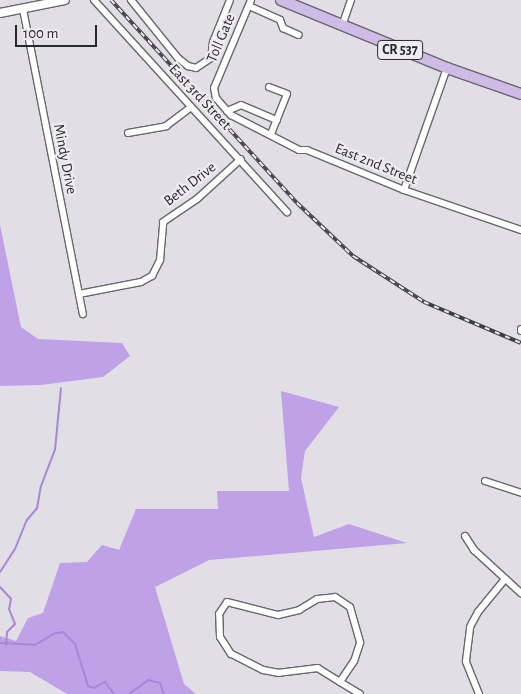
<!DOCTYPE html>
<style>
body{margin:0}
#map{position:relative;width:521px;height:694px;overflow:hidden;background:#e1dee5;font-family:"Alegreya Sans",sans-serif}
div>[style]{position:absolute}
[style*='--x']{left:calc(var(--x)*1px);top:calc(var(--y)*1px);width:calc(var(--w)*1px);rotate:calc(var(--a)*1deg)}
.green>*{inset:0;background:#bea1e7}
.stream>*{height:2px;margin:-1px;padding:0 1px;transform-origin:1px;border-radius:1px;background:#a986d7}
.roads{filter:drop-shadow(1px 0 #68666c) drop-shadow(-1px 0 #68666c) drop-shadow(0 1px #68666c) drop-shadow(0 -1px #68666c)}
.minor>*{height:6px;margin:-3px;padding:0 3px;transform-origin:3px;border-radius:3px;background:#fff}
.tertiary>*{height:8px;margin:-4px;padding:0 4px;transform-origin:4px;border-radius:4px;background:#fff}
.primary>*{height:10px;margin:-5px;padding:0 5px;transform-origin:5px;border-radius:5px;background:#cebbe8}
.rail>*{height:4px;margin-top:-2px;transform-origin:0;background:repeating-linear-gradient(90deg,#eeebf2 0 5.5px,#3f3e41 0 11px);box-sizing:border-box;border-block:1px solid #3f3e41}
span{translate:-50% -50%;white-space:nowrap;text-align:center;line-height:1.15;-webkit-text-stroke:4.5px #eeebf2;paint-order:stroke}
.shield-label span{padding:1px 4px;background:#eeebf2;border:1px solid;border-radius:4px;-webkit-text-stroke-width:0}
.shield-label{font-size:14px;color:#28272a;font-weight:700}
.street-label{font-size:15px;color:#28272a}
.scale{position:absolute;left:15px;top:25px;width:82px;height:22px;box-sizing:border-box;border:2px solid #28272a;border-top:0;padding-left:6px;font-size:15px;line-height:18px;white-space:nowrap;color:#28272a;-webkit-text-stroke:4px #eeebf2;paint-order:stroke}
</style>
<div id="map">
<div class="green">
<i style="clip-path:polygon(0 225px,21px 327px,38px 339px,122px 343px,130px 356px,103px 377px,41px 385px,0 386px)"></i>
<i style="clip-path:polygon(281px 391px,339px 407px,305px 451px,301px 478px,314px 537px,349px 524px,407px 543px,209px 560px,155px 587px,184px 684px,196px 694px,67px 694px,30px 672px,0 671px,0 636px,16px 641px,28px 618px,43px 613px,60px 563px,87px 562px,102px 545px,119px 550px,136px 509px,218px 509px,217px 491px,289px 491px)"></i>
</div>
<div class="stream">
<i style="--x:0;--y:572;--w:27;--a:-57"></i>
<i style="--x:15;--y:549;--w:31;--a:-68"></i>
<i style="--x:27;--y:520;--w:16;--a:-50"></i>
<i style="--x:37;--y:508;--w:22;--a:-80"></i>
<i style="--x:41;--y:486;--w:39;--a:-69"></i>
<i style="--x:55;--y:450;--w:62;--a:-84.5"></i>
<i style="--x:0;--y:587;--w:16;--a:47"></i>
<i style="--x:11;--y:599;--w:10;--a:101"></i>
<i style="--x:9;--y:609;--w:16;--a:68"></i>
<i style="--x:15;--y:624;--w:11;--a:135"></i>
<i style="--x:7;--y:632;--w:13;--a:94"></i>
<i style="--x:0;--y:643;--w:35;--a:3"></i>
<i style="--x:35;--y:645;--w:21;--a:-31"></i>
<i style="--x:53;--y:634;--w:10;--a:-11"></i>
<i style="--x:63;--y:632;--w:17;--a:45"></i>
<i style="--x:75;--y:644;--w:44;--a:72.8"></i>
<i style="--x:88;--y:686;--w:6;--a:18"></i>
<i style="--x:94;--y:688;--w:13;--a:-29"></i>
<i style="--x:105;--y:682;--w:15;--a:53"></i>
<i style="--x:129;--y:694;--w:24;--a:-36"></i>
<i style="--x:148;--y:680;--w:12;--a:14"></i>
<i style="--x:160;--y:683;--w:12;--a:70"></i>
</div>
<div class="roads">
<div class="minor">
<i style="--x:94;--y:0;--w:287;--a:47.7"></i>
<i style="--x:131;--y:0;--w:75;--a:51"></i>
<i style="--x:178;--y:58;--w:13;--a:39"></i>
<i style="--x:188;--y:66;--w:8;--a:14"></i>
<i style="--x:196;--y:68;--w:18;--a:-34"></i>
<i style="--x:211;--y:58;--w:16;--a:-83"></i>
<i style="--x:213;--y:42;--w:45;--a:-68"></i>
<i style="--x:251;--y:0;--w:95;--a:112.8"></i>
<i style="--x:214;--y:88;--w:10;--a:79"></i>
<i style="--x:216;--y:98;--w:23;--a:49"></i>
<i style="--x:231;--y:115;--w:76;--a:27.2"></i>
<i style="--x:299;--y:150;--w:8;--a:0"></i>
<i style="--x:307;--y:150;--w:105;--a:22.4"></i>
<i style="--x:404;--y:190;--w:124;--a:18.9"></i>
<i style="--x:249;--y:6;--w:34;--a:24"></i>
<i style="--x:280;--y:20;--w:9;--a:69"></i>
<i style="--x:283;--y:28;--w:17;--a:24"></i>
<i style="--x:23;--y:9;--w:311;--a:78.9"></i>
<i style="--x:342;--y:26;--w:28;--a:-71"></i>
<i style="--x:269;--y:87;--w:19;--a:21"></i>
<i style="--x:287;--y:94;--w:43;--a:111.8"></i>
<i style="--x:227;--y:111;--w:15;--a:-23"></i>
<i style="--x:241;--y:105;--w:39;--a:23"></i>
<i style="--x:128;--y:133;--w:39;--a:-10"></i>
<i style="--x:166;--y:126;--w:31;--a:-37"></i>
<i style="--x:404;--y:190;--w:129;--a:-70.6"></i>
<i style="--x:79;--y:294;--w:63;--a:-11"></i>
<i style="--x:141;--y:282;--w:13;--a:-29"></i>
<i style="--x:152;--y:276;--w:18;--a:-63"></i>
<i style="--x:160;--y:260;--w:38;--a:-85"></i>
<i style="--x:163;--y:222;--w:41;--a:-34.1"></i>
<i style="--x:197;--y:199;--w:59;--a:-42.3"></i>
<i style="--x:521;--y:329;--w:2;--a:90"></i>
<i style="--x:485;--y:481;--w:38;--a:18"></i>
<i style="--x:465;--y:536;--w:17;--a:57"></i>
<i style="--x:474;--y:550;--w:64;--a:42.5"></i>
<i style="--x:335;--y:597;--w:18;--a:34"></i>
<i style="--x:350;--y:607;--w:37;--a:74"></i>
<i style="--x:360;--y:643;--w:19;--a:108"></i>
<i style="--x:354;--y:661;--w:25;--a:124"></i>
<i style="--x:340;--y:682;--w:26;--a:-148"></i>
<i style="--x:318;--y:668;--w:39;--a:173"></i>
<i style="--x:279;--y:673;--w:16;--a:-169"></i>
<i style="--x:263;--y:670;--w:36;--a:-153"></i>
<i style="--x:231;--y:654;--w:20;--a:-123"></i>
<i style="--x:220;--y:637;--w:23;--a:-92"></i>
<i style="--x:219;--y:614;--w:14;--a:-56"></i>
<i style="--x:227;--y:602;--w:53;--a:14.3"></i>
<i style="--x:278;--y:615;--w:22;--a:-13"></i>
<i style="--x:299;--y:610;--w:21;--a:-31"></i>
<i style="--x:317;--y:599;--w:18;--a:-6"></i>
<i style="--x:340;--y:682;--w:23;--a:31"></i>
<i style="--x:479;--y:694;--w:35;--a:-112"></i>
<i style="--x:466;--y:661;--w:34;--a:-83"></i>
<i style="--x:470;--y:627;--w:17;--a:-62"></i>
<i style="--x:478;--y:612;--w:43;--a:-50.7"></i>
</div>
<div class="tertiary">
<i style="--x:0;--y:13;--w:66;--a:-11.3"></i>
</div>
<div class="primary">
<i style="--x:281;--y:0;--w:179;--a:22.3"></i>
<i style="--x:447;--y:68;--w:78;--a:19.4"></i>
</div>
</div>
<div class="rail">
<i style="--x:111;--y:0;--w:275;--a:47.5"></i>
<i style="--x:297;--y:203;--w:77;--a:43.4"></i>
<i style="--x:353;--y:256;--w:85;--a:32.9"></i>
<i style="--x:424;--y:302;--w:105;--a:22.9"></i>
</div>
<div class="shield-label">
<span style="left:400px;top:50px">CR 537</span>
</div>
<div class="street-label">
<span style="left:221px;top:38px;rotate:-67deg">Toll Gate</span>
<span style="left:200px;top:97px;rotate:47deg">East 3rd Street</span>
<span style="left:65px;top:159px;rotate:79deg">Mindy Drive</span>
<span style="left:376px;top:164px;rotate:22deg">East 2nd Street</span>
<span style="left:190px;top:184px;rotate:-38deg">Beth Drive</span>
</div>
<div class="scale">100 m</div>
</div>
